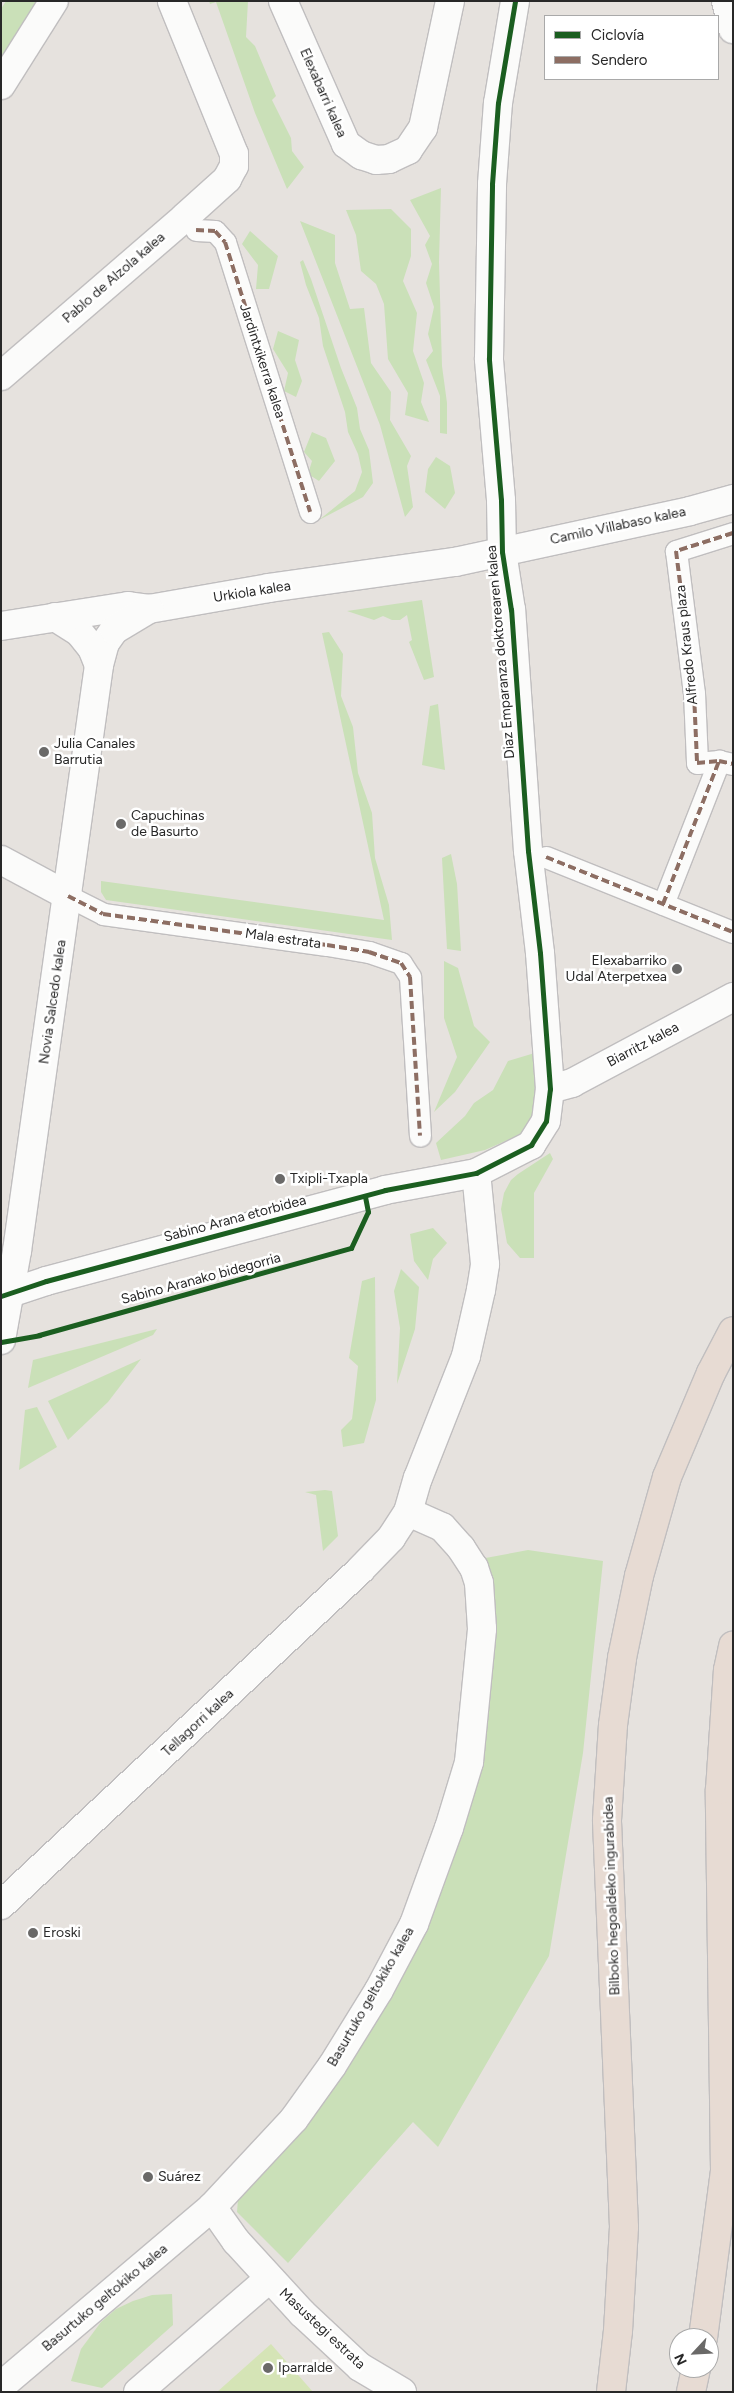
<!DOCTYPE html>
<meta charset="utf-8">
<style>
body{margin:0}
#map{position:relative;width:734px;height:2393px;overflow:hidden;background:#e6e2de;font-family:Figtree,sans-serif}
div>[style]{position:absolute}
[style*='--x']{left:calc(var(--x)*1px);top:calc(var(--y)*1px);width:calc(var(--w)*1px);rotate:calc(var(--a)*1deg)}
.green>*{inset:0;background:#cae0b8}
.pitch>*{inset:0;background:#d5e4b6}
.roads{filter:drop-shadow(1px 0 #c0bebf) drop-shadow(-1px 0 #c0bebf) drop-shadow(0 1px #c0bebf) drop-shadow(0 -1px #c0bebf)}
.pedestrian>*{height:21px;margin:-10.5px;padding:0 10.5px;transform-origin:10.5px;border-radius:10.5px;background:#fbfbfa}
.minor>*{height:28px;margin:-14px;padding:0 14px;transform-origin:14px;border-radius:14px;background:#fbfbfa}
.motorway>*{height:28px;margin:-14px;padding:0 14px;transform-origin:14px;border-radius:14px;background:#e7dbd3}
.quiet>*{height:4px;margin-top:-2px;transform-origin:0;background:repeating-linear-gradient(90deg,#8d6e63 0 8px,transparent 0 12px)}
.cycleway>*{height:5px;margin:-2.5px;padding:0 2.5px;transform-origin:2.5px;border-radius:2.5px;background:#1b5e20}
.dots>*{width:14px;height:14px;translate:-50% -50%;box-sizing:border-box;border:2px solid #fff;border-radius:50%}
span{translate:-50% -50%;white-space:nowrap;text-align:center;line-height:1.15;-webkit-text-stroke:5px #fff;paint-order:stroke}
.street-label{font-size:14px;color:#282828}
.poi-label{font-size:14px;color:#282828}
.left{translate:0 -50%;text-align:left}
.right{translate:-100% -50%;text-align:right}
.frame{position:absolute;inset:0;border:2px solid #282828;pointer-events:none}
.legend{position:absolute;left:544px;top:15px;width:175px;height:65px;box-sizing:border-box;background:#fff;border:1px solid #a9a9a9;margin:0;padding:6px 9px;list-style:none;font-size:15px;color:#282828}
.legend li{display:flex;align-items:center;gap:10px;height:25px}
.legend b{width:25px;border:1px solid #a9a9a9}
.north{position:absolute;left:669px;top:2328px;width:50px;height:50px;box-sizing:border-box;background:#fff;border:1px solid #a9a9a9;border-radius:50%;rotate:245deg;font-size:14px;font-weight:700;line-height:20px;text-align:center;color:#282828}
.north::after{content:'';display:block;margin:auto;width:18px;height:22px;background:#6a6968;clip-path:polygon(50% 0,100% 100%,50% 72%,0 100%)}
</style>
<div id="map">
<div class="green">
<i style="clip-path:polygon(6px 1px,44px 1px,1px 69px,1px 9px)"></i>
<i style="clip-path:polygon(209px 1px,248px 1px,246px 37px,255px 46px,276px 96px,272px 100px,291px 138px,292px 151px,304px 167px,287px 189px,255px 113px,216px 2px,210px 4px)"></i>
<i style="clip-path:polygon(441px 188px,439px 262px,442px 366px,447px 403px,447px 434px,440px 433px,440px 396px,426px 360px,433px 351px,428px 334px,434px 307px,426px 283px,432px 264px,425px 245px,430px 236px,410px 200px)"></i>
<i style="clip-path:polygon(391px 209px,411px 229px,411px 256px,403px 281px,417px 313px,413px 351px,424px 383px,421px 402px,429px 422px,405px 415px,408px 393px,388px 359px,384px 304px,376px 284px,361px 271px,356px 235px,346px 210px)"></i>
<i style="clip-path:polygon(300px 221px,335px 235px,335px 263px,350px 309px,364px 308px,371px 363px,391px 392px,390px 420px,411px 456px,407px 466px,413px 507px,405px 517px,380px 425px)"></i>
<i style="clip-path:polygon(250px 231px,278px 256px,269px 289px,256px 289px,258px 265px,242px 244px)"></i>
<i style="clip-path:polygon(303px 260px,311px 279px,341px 368px,357px 408px,360px 429px,369px 450px,373px 483px,363px 497px,319px 520px,355px 491px,362px 472px,358px 454px,348px 432px,345px 412px,323px 346px,319px 318px,306px 285px,300px 262px)"></i>
<i style="clip-path:polygon(278px 331px,299px 340px,295px 360px,302px 381px,296px 397px,284px 391px,288px 373px,273px 349px)"></i>
<i style="clip-path:polygon(312px 432px,326px 438px,335px 461px,319px 481px,308px 474px,312px 461px,304px 452px)"></i>
<i style="clip-path:polygon(436px 457px,450px 466px,455px 493px,445px 509px,425px 492px,428px 469px)"></i>
<i style="clip-path:polygon(422px 600px,434px 677px,424px 680px,409px 642px,412px 640px,407px 615px,400px 620px,392px 620px,383px 616px,374px 620px,347px 611px)"></i>
<i style="clip-path:polygon(329px 632px,343px 654px,341px 696px,353px 727px,358px 773px,372px 813px,375px 858px,389px 905px,392px 940px,106px 900px,101px 892px,101px 881px,384px 920px,322px 633px)"></i>
<i style="clip-path:polygon(438px 704px,445px 770px,422px 765px,430px 706px)"></i>
<i style="clip-path:polygon(451px 854px,457px 884px,461px 951px,447px 949px,442px 858px)"></i>
<i style="clip-path:polygon(444px 961px,458px 968px,474px 1026px,490px 1042px,455px 1092px,434px 1112px,457px 1057px,444px 1018px)"></i>
<i style="clip-path:polygon(538px 1052px,542px 1101px,530px 1127px,517px 1136px,485px 1150px,441px 1160px,436px 1143px,465px 1116px,474px 1103px,493px 1090px,508px 1061px)"></i>
<i style="clip-path:polygon(550px 1153px,553px 1159px,534px 1193px,534px 1258px,520px 1258px,507px 1243px,501px 1209px,504px 1193px,511px 1180px,518px 1174px)"></i>
<i style="clip-path:polygon(433px 1228px,447px 1243px,433px 1259px,428px 1280px,414px 1261px,410px 1234px)"></i>
<i style="clip-path:polygon(401px 1269px,419px 1287px,415px 1329px,397px 1384px,400px 1328px,394px 1291px)"></i>
<i style="clip-path:polygon(375px 1277px,376px 1400px,364px 1443px,343px 1447px,341px 1430px,352px 1419px,353px 1411px,358px 1366px,349px 1358px,362px 1281px)"></i>
<i style="clip-path:polygon(157px 1329px,153px 1335px,28px 1388px,33px 1360px)"></i>
<i style="clip-path:polygon(141px 1359px,108px 1402px,68px 1440px,48px 1401px)"></i>
<i style="clip-path:polygon(37px 1407px,57px 1447px,19px 1470px,25px 1410px)"></i>
<i style="clip-path:polygon(325px 1490px,332px 1491px,338px 1536px,323px 1551px,316px 1495px,305px 1492px)"></i>
<i style="clip-path:polygon(528px 1550px,603px 1561px,583px 1753px,549px 1956px,438px 2147px,413px 2122px,288px 2263px,237px 2212px,239px 2186px,395px 1978px,478px 1763px,480px 1559px)"></i>
<i style="clip-path:polygon(172px 2294px,173px 2325px,102px 2388px,71px 2381px,81px 2349px,101px 2322px,116px 2309px,133px 2301px,152px 2295px)"></i>
</div>
<div class="pitch">
<i style="clip-path:polygon(271px 2344px,313px 2392px,217px 2392px)"></i>
</div>
<div class="roads">
<div class="pedestrian">
<i style="--x:196;--y:230;--w:19;--a:3"></i>
<i style="--x:215;--y:231;--w:15;--a:48"></i>
<i style="--x:225;--y:242;--w:283;--a:72.5"></i>
<i style="--x:733;--y:533;--w:60;--a:162.5"></i>
<i style="--x:676;--y:551;--w:143;--a:82.8"></i>
<i style="--x:694;--y:693;--w:70;--a:87.5"></i>
<i style="--x:697;--y:763;--w:22;--a:-5"></i>
<i style="--x:719;--y:761;--w:14;--a:12"></i>
<i style="--x:546;--y:857;--w:201;--a:21.9"></i>
<i style="--x:68;--y:896;--w:39;--a:27"></i>
<i style="--x:103;--y:914;--w:226;--a:7.9"></i>
<i style="--x:327;--y:945;--w:43;--a:9.5"></i>
<i style="--x:369;--y:952;--w:34;--a:19"></i>
<i style="--x:401;--y:963;--w:17;--a:57"></i>
<i style="--x:410;--y:977;--w:159;--a:86.4"></i>
<i style="--x:663;--y:904;--w:154;--a:-68.6"></i>
</div>
<div class="minor">
<i style="--x:283;--y:1;--w:156;--a:66.2"></i>
<i style="--x:346;--y:144;--w:19;--a:36"></i>
<i style="--x:361;--y:155;--w:16;--a:18"></i>
<i style="--x:376;--y:160;--w:13;--a:-4"></i>
<i style="--x:389;--y:159;--w:21;--a:-25"></i>
<i style="--x:408;--y:150;--w:27;--a:-56"></i>
<i style="--x:423;--y:128;--w:130;--a:-78"></i>
<i style="--x:726;--y:1;--w:29;--a:76"></i>
<i style="--x:1;--y:85;--w:99;--a:-57.8"></i>
<i style="--x:1;--y:376;--w:243;--a:-40.8"></i>
<i style="--x:185;--y:217;--w:57;--a:-42.1"></i>
<i style="--x:227;--y:179;--w:15;--a:-62"></i>
<i style="--x:234;--y:166;--w:12;--a:-90"></i>
<i style="--x:234;--y:154;--w:165;--a:-112.1"></i>
<i style="--x:55;--y:617;--w:28;--a:32"></i>
<i style="--x:79;--y:632;--w:21;--a:51"></i>
<i style="--x:92;--y:648;--w:18;--a:68"></i>
<i style="--x:1;--y:626;--w:129;--a:-8.9"></i>
<i style="--x:128;--y:606;--w:21;--a:8"></i>
<i style="--x:149;--y:609;--w:122;--a:-9.9"></i>
<i style="--x:269;--y:588;--w:188;--a:-8"></i>
<i style="--x:455;--y:562;--w:240;--a:-12.2"></i>
<i style="--x:690;--y:511;--w:45;--a:-15.6"></i>
<i style="--x:1;--y:860;--w:76;--a:28.2"></i>
<i style="--x:550;--y:1089;--w:23;--a:-15"></i>
<i style="--x:572;--y:1083;--w:183;--a:-28.1"></i>
<i style="--x:1;--y:1296;--w:47;--a:-18.4"></i>
<i style="--x:46;--y:1281;--w:351;--a:-15"></i>
<i style="--x:385;--y:1190;--w:93;--a:-10.6"></i>
<i style="--x:476;--y:1173;--w:62;--a:-27"></i>
<i style="--x:531;--y:1145;--w:28;--a:-58"></i>
<i style="--x:546;--y:1121;--w:32;--a:-83"></i>
<i style="--x:550;--y:1089;--w:136;--a:-94.2"></i>
<i style="--x:540;--y:953;--w:103;--a:-96.7"></i>
<i style="--x:528;--y:851;--w:242;--a:-94"></i>
<i style="--x:511;--y:610;--w:59;--a:-98.8"></i>
<i style="--x:502;--y:552;--w:52;--a:-91.1"></i>
<i style="--x:501;--y:500;--w:142;--a:-94.9"></i>
<i style="--x:489;--y:359;--w:175;--a:-89"></i>
<i style="--x:492;--y:184;--w:81;--a:-85.8"></i>
<i style="--x:498;--y:103;--w:103;--a:-80.5"></i>
<i style="--x:1;--y:1340;--w:90;--a:-79.8"></i>
<i style="--x:17;--y:1251;--w:592;--a:-82.03"></i>
<i style="--x:99;--y:665;--w:23;--a:-75"></i>
<i style="--x:105;--y:643;--w:16;--a:-55"></i>
<i style="--x:114;--y:630;--w:41;--a:-31"></i>
<i style="--x:1;--y:1905;--w:491;--a:-43"></i>
<i style="--x:360;--y:1570;--w:45;--a:-45.9"></i>
<i style="--x:391;--y:1538;--w:31;--a:-57"></i>
<i style="--x:408;--y:1512;--w:35;--a:-74"></i>
<i style="--x:418;--y:1478;--w:131;--a:-68.5"></i>
<i style="--x:466;--y:1356;--w:68;--a:-77.2"></i>
<i style="--x:481;--y:1290;--w:26;--a:-81"></i>
<i style="--x:485;--y:1264;--w:91;--a:-95.6"></i>
<i style="--x:212;--y:2207;--w:42;--a:54.8"></i>
<i style="--x:236;--y:2241;--w:98;--a:47.5"></i>
<i style="--x:302;--y:2313;--w:79;--a:43"></i>
<i style="--x:360;--y:2367;--w:49;--a:30.8"></i>
<i style="--x:1;--y:2386;--w:277;--a:-40.3"></i>
<i style="--x:212;--y:2207;--w:120;--a:-47"></i>
<i style="--x:294;--y:2119;--w:65;--a:-54.4"></i>
<i style="--x:332;--y:2066;--w:89;--a:-58.3"></i>
<i style="--x:379;--y:1990;--w:75;--a:-62.1"></i>
<i style="--x:414;--y:1924;--w:102;--a:-70"></i>
<i style="--x:449;--y:1828;--w:69;--a:-73.1"></i>
<i style="--x:469;--y:1762;--w:134;--a:-84.4"></i>
<i style="--x:482;--y:1629;--w:46;--a:-93.7"></i>
<i style="--x:479;--y:1583;--w:16;--a:-108"></i>
<i style="--x:474;--y:1568;--w:24;--a:-123"></i>
<i style="--x:461;--y:1548;--w:28;--a:-132"></i>
<i style="--x:442;--y:1527;--w:37;--a:-156"></i>
<i style="--x:138;--y:2392;--w:173;--a:-40.8"></i>
</div>
<div class="motorway">
<i style="--x:703;--y:2338;--w:169;--a:-82.5"></i>
<i style="--x:725;--y:2170;--w:380;--a:-90.8"></i>
<i style="--x:720;--y:1790;--w:120;--a:-86.2"></i>
<i style="--x:728;--y:1670;--w:25;--a:-78"></i>
<i style="--x:611;--y:2392;--w:61;--a:-83.5"></i>
<i style="--x:618;--y:2331;--w:104;--a:-86.7"></i>
<i style="--x:624;--y:2227;--w:407;--a:-92.4"></i>
<i style="--x:607;--y:1820;--w:95;--a:-86.4"></i>
<i style="--x:613;--y:1725;--w:68;--a:-82.3"></i>
<i style="--x:622;--y:1658;--w:84;--a:-78.3"></i>
<i style="--x:639;--y:1576;--w:103;--a:-74.2"></i>
<i style="--x:667;--y:1477;--w:113;--a:-67.1"></i>
<i style="--x:711;--y:1373;--w:47;--a:-62.4"></i>
<i style="--x:691;--y:2392;--w:25;--a:-78"></i>
</div>
</div>
<div class="quiet">
<i style="--x:196;--y:230;--w:19;--a:3"></i>
<i style="--x:215;--y:231;--w:15;--a:48"></i>
<i style="--x:225;--y:242;--w:283;--a:72.5"></i>
<i style="--x:733;--y:533;--w:60;--a:162.5"></i>
<i style="--x:676;--y:551;--w:143;--a:82.8"></i>
<i style="--x:694;--y:693;--w:70;--a:87.5"></i>
<i style="--x:697;--y:763;--w:22;--a:-5"></i>
<i style="--x:719;--y:761;--w:14;--a:12"></i>
<i style="--x:546;--y:857;--w:201;--a:21.9"></i>
<i style="--x:68;--y:896;--w:39;--a:27"></i>
<i style="--x:103;--y:914;--w:226;--a:7.9"></i>
<i style="--x:327;--y:945;--w:43;--a:9.5"></i>
<i style="--x:369;--y:952;--w:34;--a:19"></i>
<i style="--x:401;--y:963;--w:17;--a:57"></i>
<i style="--x:410;--y:977;--w:159;--a:86.4"></i>
<i style="--x:663;--y:904;--w:154;--a:-68.6"></i>
</div>
<div class="cycleway">
<i style="--x:1;--y:1296;--w:47;--a:-18.4"></i>
<i style="--x:46;--y:1281;--w:351;--a:-15"></i>
<i style="--x:385;--y:1190;--w:93;--a:-10.6"></i>
<i style="--x:476;--y:1173;--w:62;--a:-27"></i>
<i style="--x:531;--y:1145;--w:28;--a:-58"></i>
<i style="--x:546;--y:1121;--w:32;--a:-83"></i>
<i style="--x:550;--y:1089;--w:136;--a:-94.2"></i>
<i style="--x:540;--y:953;--w:103;--a:-96.7"></i>
<i style="--x:528;--y:851;--w:242;--a:-94"></i>
<i style="--x:511;--y:610;--w:59;--a:-98.8"></i>
<i style="--x:502;--y:552;--w:52;--a:-91.1"></i>
<i style="--x:501;--y:500;--w:142;--a:-94.9"></i>
<i style="--x:489;--y:359;--w:175;--a:-89"></i>
<i style="--x:492;--y:184;--w:81;--a:-85.8"></i>
<i style="--x:498;--y:103;--w:103;--a:-80.5"></i>
<i style="--x:1;--y:1342;--w:39;--a:-10"></i>
<i style="--x:39;--y:1335;--w:324;--a:-15.6"></i>
<i style="--x:351;--y:1248;--w:40;--a:-65"></i>
<i style="--x:368;--y:1212;--w:15;--a:-101"></i>
</div>
<div class="dots">
<i style="left:44px;top:752px;background:#6a6968"></i>
<i style="left:121px;top:824px;background:#6a6968"></i>
<i style="left:677px;top:969px;background:#6a6968"></i>
<i style="left:280px;top:1179px;background:#6a6968"></i>
<i style="left:33px;top:1933px;background:#6a6968"></i>
<i style="left:148px;top:2177px;background:#6a6968"></i>
<i style="left:268px;top:2368px;background:#6a6968"></i>
</div>
<div class="street-label">
<span style="left:323px;top:93px;rotate:66deg">Elexabarri kalea</span>
<span style="left:114px;top:278px;rotate:-41deg">Pablo de Alzola kalea</span>
<span style="left:262px;top:361px;rotate:72deg">Jardintxikerra kalea</span>
<span style="left:618px;top:526px;rotate:-12deg">Camilo Villabaso kalea</span>
<span style="left:252px;top:592px;rotate:-9deg">Urkiola kalea</span>
<span style="left:687px;top:645px;rotate:-96deg">Alfredo Kraus plaza</span>
<span style="left:501px;top:652px;rotate:-95deg">Diaz Emparanza doktorearen kalea</span>
<span style="left:283px;top:939px;rotate:8deg">Mala estrata</span>
<span style="left:53px;top:1002px;rotate:-82deg">Novia Salcedo kalea</span>
<span style="left:643px;top:1045px;rotate:-28deg">Biarritz kalea</span>
<span style="left:235px;top:1219px;rotate:-15deg">Sabino Arana etorbidea</span>
<span style="left:201px;top:1279px;rotate:-15deg">Sabino Aranako bidegorria</span>
<span style="left:198px;top:1723px;rotate:-43deg">Tellagorri kalea</span>
<span style="left:612px;top:1896px;rotate:-92deg">Bilboko hegoaldeko ingurabidea</span>
<span style="left:371px;top:1997px;rotate:-60deg">Basurtuko geltokiko kalea</span>
<span style="left:105px;top:2298px;rotate:-40deg">Basurtuko geltokiko kalea</span>
<span style="left:322px;top:2329px;rotate:43deg">Masustegi estrata</span>
</div>
<div class="poi-label">
<span class="left" style="left:54px;top:752px">Julia Canales<br>Barrutia</span>
<span class="left" style="left:131px;top:824px">Capuchinas<br>de Basurto</span>
<span class="right" style="left:667px;top:969px">Elexabarriko<br>Udal Aterpetxea</span>
<span class="left" style="left:290px;top:1179px">Txipli-Txapla</span>
<span class="left" style="left:43px;top:1933px">Eroski</span>
<span class="left" style="left:158px;top:2177px">Suárez</span>
<span class="left" style="left:278px;top:2368px">Iparralde</span>
</div>
<div class="frame"></div>
<ul class="legend">
<li><b style="height:6px;background:#1b5e20"></b>Ciclovía</li>
<li><b style="height:6px;background:#8d6e63"></b>Sendero</li>
</ul>
<div class="north">N</div>
</div>
